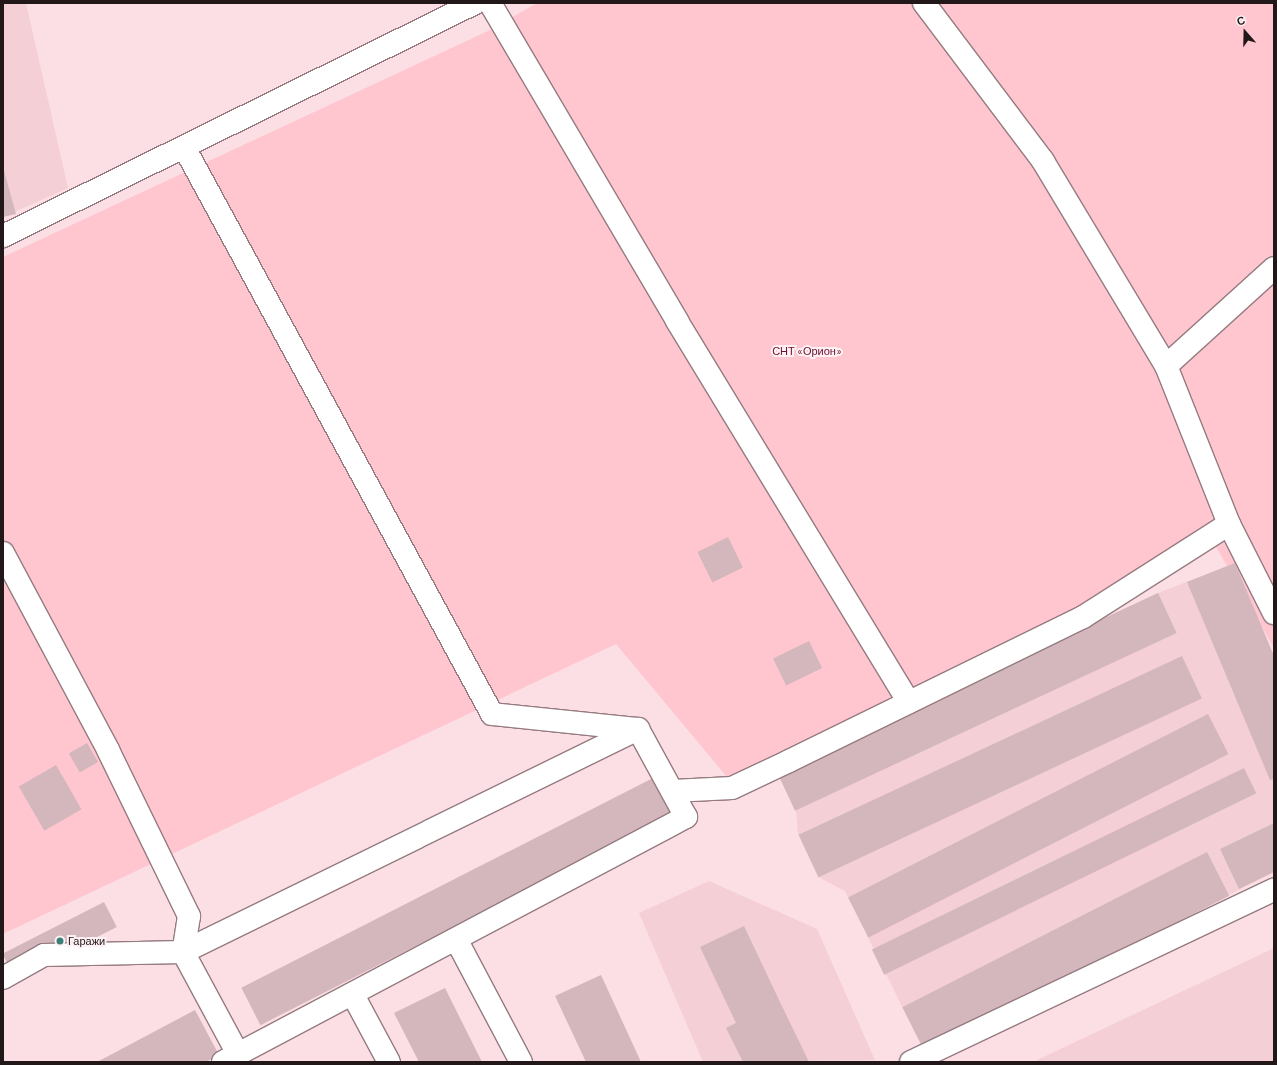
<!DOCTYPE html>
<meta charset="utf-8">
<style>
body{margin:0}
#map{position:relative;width:1277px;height:1065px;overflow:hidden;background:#fcdfe4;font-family:Barlow,sans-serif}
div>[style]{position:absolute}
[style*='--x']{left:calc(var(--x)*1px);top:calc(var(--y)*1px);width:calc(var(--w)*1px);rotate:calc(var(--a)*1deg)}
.built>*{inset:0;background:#f4cfd5}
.green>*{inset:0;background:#ffc6cf}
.building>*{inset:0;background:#d3b7bc;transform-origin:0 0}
.roads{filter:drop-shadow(1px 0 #957b80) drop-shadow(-1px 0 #957b80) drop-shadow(0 1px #957b80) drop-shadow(0 -1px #957b80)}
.minor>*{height:22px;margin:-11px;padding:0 11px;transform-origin:11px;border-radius:11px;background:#fff}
.dots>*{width:11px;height:11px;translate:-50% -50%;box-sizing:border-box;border:2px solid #fdf1f3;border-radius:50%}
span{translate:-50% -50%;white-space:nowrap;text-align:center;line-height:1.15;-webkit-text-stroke:4px #fdf1f3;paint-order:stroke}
.park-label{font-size:11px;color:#6a102e}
.poi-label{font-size:11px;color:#22181a}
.left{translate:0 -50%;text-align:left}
.frame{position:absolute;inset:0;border:4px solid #22181a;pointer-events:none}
.north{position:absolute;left:1225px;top:12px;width:40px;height:40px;-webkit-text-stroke:3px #fdf1f3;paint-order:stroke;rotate:340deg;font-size:11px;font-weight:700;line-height:16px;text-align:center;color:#22181a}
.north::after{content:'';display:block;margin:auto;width:14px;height:18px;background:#22181a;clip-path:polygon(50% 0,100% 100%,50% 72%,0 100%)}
</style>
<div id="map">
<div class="built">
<i style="clip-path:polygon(3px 3px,26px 3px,68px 188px,3px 217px)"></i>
<i style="clip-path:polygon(1235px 563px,1274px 656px,1274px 872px,923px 1049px,845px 891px,818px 877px,798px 834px,796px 811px,777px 771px,1158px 593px)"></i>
<i style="clip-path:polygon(709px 881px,817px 929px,875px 1060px,703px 1062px,639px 913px)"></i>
<i style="clip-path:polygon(1274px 948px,1274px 1062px,1033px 1062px)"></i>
</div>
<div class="green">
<i style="clip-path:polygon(537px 3px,1274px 3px,1274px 648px,1215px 545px,727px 777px,616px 644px,3px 934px,3px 257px,488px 31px)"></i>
</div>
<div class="building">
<i style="clip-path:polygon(3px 167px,16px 214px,3px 217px)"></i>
<i style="left:728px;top:537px;width:34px;height:34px;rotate:64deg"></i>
<i style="clip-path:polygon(1235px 563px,1274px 656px,1274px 779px,1270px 780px,1187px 582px)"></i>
<i style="left:1158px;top:593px;width:44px;height:421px;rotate:65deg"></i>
<i style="left:809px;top:641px;width:30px;height:40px;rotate:64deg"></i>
<i style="left:1182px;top:656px;width:47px;height:423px;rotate:65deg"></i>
<i style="left:1208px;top:714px;width:45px;height:404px;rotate:63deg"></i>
<i style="left:87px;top:743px;width:22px;height:21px;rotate:60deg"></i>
<i style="left:56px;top:765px;width:51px;height:43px;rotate:60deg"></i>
<i style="left:1244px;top:768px;width:28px;height:414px;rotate:64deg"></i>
<i style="left:653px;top:778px;width:42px;height:462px;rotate:63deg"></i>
<i style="clip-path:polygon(1274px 823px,1274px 872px,1239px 889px,1220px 849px)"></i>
<i style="left:1207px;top:852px;width:49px;height:342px;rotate:63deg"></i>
<i style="left:104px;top:902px;width:28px;height:114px;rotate:63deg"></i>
<i style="clip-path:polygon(744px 926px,780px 1002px,809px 1062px,743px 1062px,726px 1028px,736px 1023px,700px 947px)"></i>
<i style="clip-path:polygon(601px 975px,641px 1062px,586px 1062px,555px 996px)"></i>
<i style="clip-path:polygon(445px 988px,482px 1062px,419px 1062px,394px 1013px)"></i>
<i style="clip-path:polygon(195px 1010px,219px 1055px,206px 1062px,97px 1062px)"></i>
</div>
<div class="roads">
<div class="minor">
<i style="--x:490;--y:3;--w:369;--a:59.5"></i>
<i style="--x:677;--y:321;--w:446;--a:58.7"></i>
<i style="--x:924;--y:3;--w:198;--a:53"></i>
<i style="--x:1043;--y:161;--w:239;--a:59"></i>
<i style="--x:184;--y:147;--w:645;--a:61.49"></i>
<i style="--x:492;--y:714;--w:147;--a:5.9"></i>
<i style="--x:3;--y:236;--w:526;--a:-26.27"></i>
<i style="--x:1229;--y:524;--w:100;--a:63.2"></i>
<i style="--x:3;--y:553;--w:223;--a:61.9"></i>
<i style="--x:108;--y:750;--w:185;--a:64"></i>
<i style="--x:189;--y:916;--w:36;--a:99"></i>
<i style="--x:183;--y:952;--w:139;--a:178.8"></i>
<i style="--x:44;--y:955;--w:47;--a:150.7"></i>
<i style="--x:672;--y:791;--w:60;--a:-2.9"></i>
<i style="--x:732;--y:788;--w:63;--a:-25.3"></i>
<i style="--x:789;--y:761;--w:327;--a:-26.1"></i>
<i style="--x:1083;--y:617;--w:173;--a:-32.5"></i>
<i style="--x:1229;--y:524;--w:170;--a:-111.7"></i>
<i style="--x:1166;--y:366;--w:146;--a:-42.2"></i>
<i style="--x:457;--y:941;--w:137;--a:62.1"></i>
<i style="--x:353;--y:995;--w:76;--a:61.8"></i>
<i style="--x:238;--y:1054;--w:116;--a:-118.3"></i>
<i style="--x:183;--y:952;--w:507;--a:-26.11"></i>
<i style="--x:223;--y:1062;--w:524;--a:-27.89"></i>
<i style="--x:686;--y:817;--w:100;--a:-118.6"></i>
<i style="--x:911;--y:1062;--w:402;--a:-25.4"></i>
</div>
</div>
<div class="dots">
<i style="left:60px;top:941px;background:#3b8076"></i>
</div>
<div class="park-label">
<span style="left:807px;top:351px">СНТ «Орион»</span>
</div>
<div class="poi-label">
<span class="left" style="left:68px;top:941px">Гаражи</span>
</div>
<div class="frame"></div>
<div class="north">С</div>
</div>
